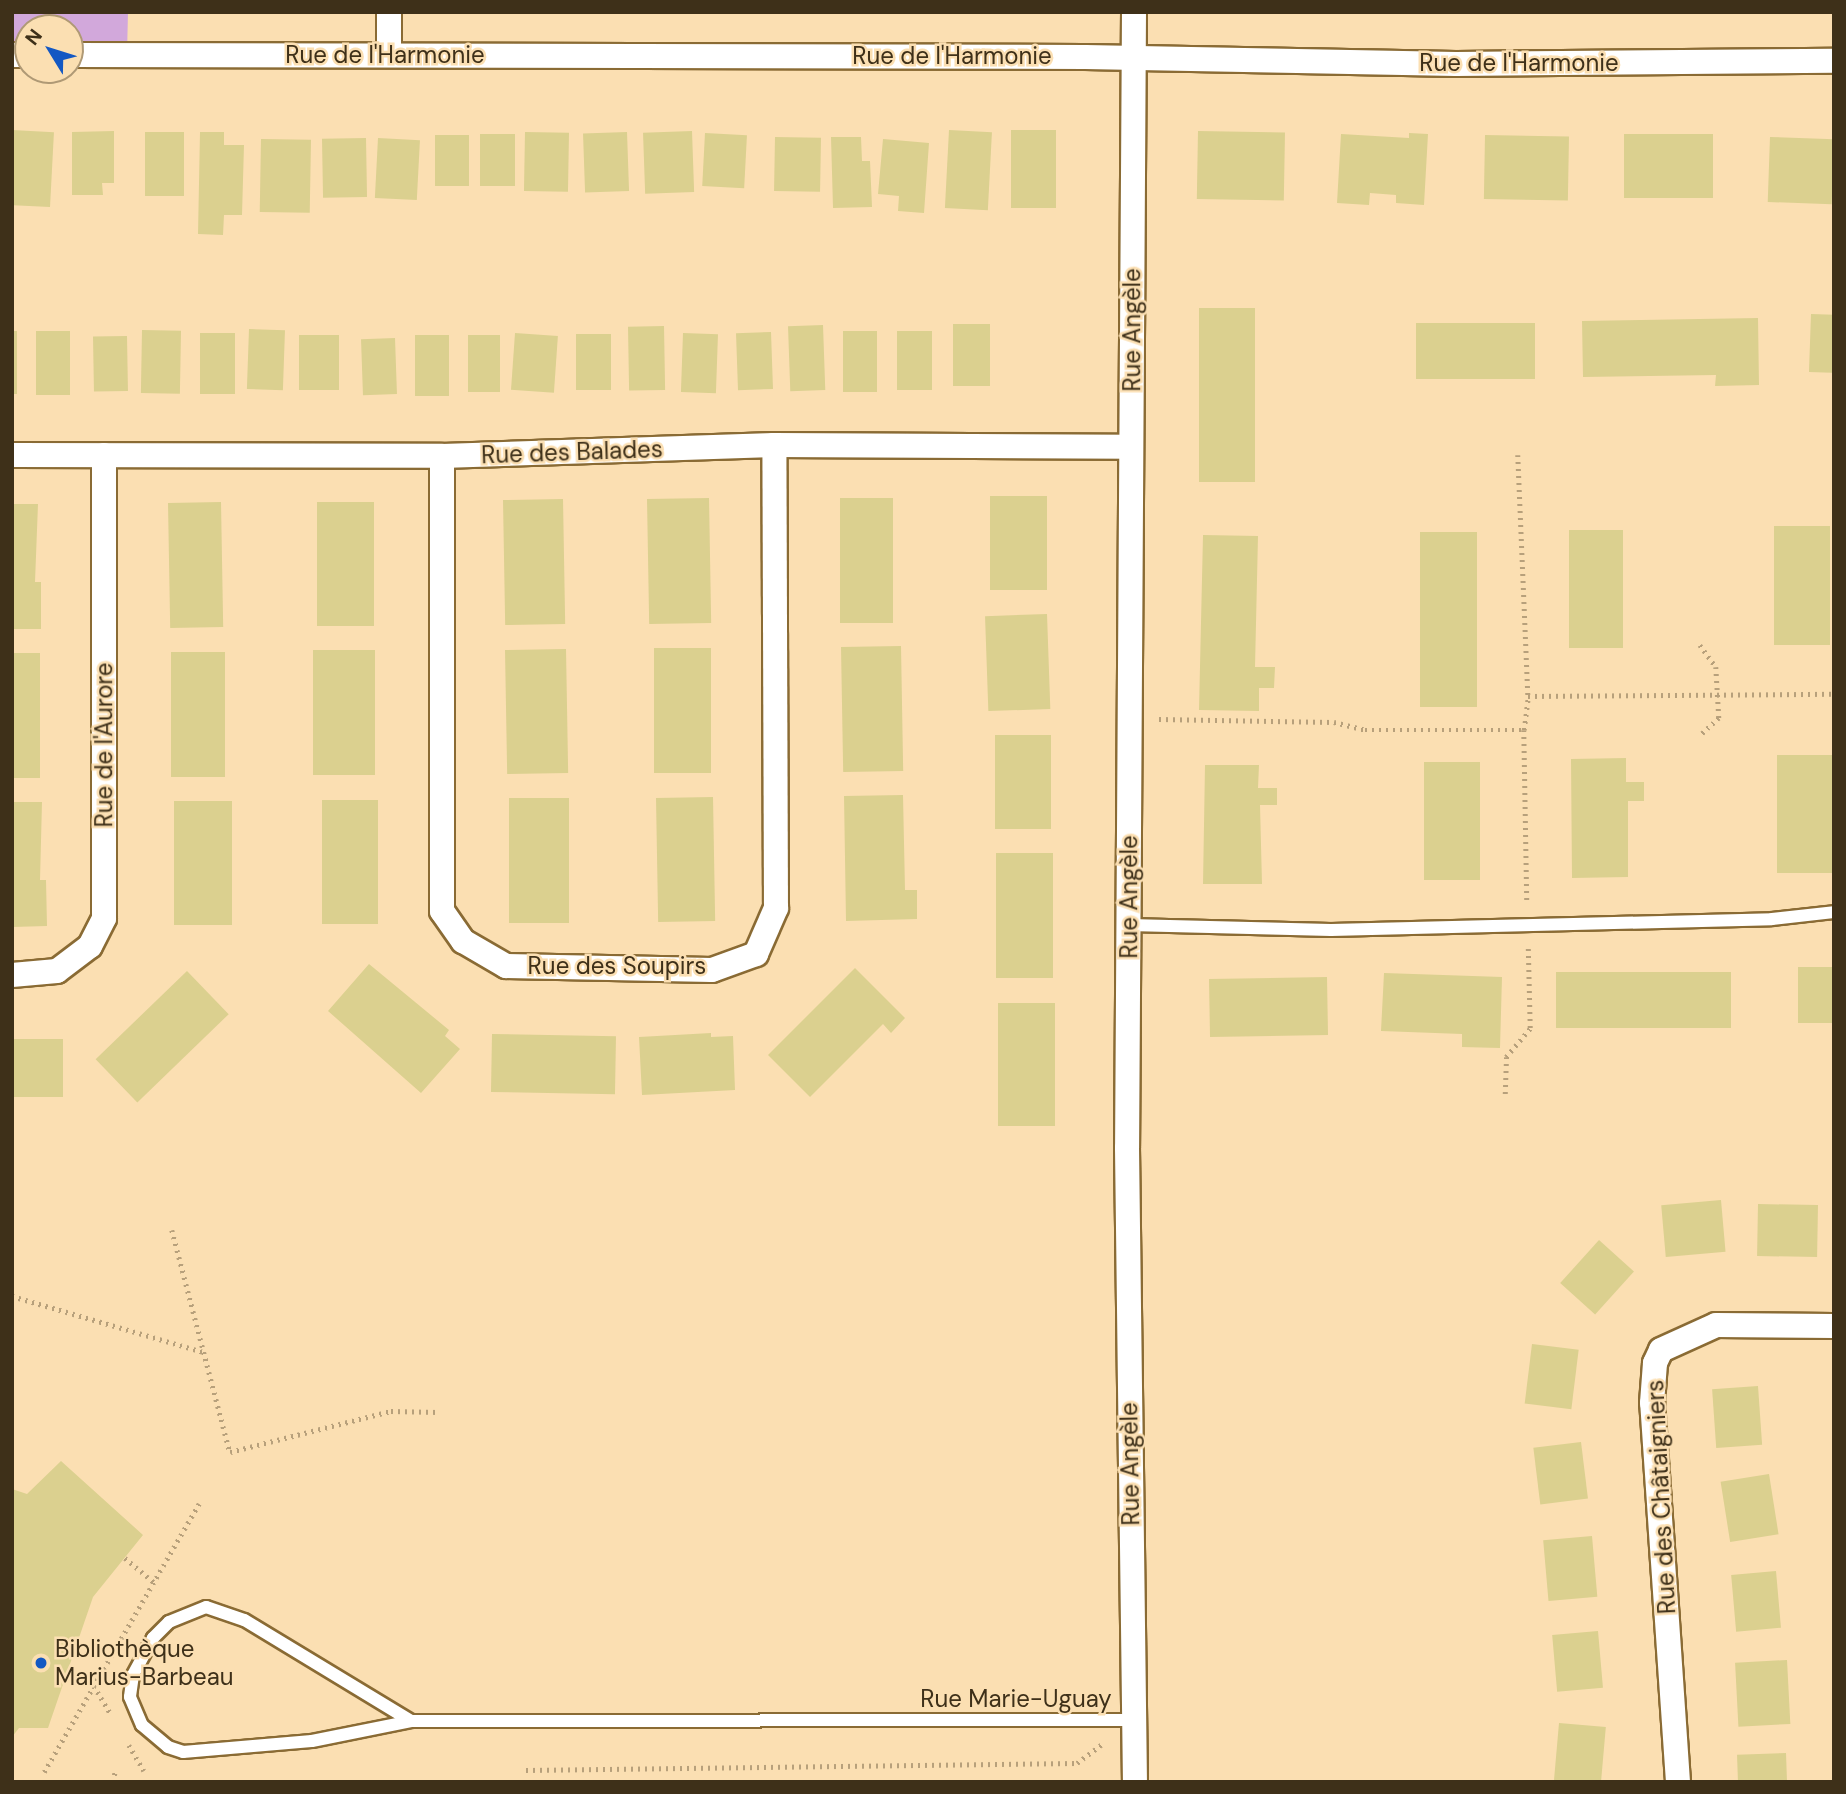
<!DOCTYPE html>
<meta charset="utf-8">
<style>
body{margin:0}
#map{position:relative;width:1846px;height:1794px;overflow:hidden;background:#fbdfb2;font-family:"DM Sans",sans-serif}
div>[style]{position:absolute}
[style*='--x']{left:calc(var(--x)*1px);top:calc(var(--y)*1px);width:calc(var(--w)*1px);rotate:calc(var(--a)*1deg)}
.green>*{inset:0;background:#d2a8db}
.building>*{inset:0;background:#dbd08f;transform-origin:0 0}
.path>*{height:4.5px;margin-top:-2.25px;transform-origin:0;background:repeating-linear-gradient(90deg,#b7a07b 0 2px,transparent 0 7px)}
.roads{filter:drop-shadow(2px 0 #8a6b34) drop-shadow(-2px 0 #8a6b34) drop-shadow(0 2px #8a6b34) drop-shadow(0 -2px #8a6b34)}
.service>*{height:12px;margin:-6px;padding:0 6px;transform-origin:6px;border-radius:6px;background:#fff}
.minor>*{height:24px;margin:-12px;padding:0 12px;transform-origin:12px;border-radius:12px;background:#fff}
.dots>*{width:19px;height:19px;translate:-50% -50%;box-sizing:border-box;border:4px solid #fbdfb2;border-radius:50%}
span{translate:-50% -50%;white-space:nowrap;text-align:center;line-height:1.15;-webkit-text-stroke:5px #fbdfb2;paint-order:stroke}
.street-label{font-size:24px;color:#3e3019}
.poi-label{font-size:24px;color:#3e3019}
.left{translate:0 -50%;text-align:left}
.frame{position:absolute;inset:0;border:14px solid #3e3019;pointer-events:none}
.north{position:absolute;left:14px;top:14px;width:70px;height:70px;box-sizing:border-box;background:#fbdfb2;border:2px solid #af9975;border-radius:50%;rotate:308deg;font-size:19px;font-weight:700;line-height:28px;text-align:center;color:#3e3019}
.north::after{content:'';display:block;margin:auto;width:24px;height:32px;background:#1458c3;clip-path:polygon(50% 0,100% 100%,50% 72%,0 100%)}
</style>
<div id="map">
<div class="green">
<i style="clip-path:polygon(12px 12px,128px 12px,127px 55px,70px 55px,70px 28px,28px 28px,28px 55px,12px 55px)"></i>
</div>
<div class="building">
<i style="left:12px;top:130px;width:42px;height:75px;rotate:3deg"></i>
<i style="left:949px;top:130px;width:43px;height:78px;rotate:3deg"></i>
<i style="left:1011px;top:130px;width:45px;height:78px"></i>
<i style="clip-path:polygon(114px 131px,114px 183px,102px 183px,103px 195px,72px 195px,72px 132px)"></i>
<i style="left:692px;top:131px;width:61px;height:49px;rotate:88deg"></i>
<i style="left:1198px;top:131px;width:87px;height:68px;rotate:1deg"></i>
<i style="left:145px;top:132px;width:39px;height:64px"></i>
<i style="clip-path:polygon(200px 132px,224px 132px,224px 145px,244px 145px,242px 215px,224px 215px,223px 235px,198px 234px)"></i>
<i style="left:525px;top:132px;width:44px;height:59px;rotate:1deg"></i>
<i style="left:627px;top:132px;width:59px;height:44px;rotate:88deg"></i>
<i style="left:705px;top:133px;width:42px;height:53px;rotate:3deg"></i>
<i style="clip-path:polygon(1409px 133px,1428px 134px,1424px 205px,1396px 203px,1396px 195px,1370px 193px,1369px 205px,1337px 203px,1341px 134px,1409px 138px)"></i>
<i style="left:480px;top:134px;width:35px;height:52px"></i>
<i style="left:1624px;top:134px;width:89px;height:64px"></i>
<i style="left:469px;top:135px;width:51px;height:34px;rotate:90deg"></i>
<i style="left:1485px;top:135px;width:84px;height:64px;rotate:1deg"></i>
<i style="left:775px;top:137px;width:46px;height:54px;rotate:1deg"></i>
<i style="clip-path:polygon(831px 137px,861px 137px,862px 161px,870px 161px,872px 207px,833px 208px)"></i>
<i style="left:1770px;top:137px;width:64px;height:65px;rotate:2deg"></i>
<i style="left:366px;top:138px;width:59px;height:44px;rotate:89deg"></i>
<i style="left:378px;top:138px;width:42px;height:60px;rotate:3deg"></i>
<i style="left:261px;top:139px;width:50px;height:73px;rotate:1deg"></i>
<i style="clip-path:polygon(883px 139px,929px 143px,924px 213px,898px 211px,899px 196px,878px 194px)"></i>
<i style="left:1199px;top:308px;width:56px;height:174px"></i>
<i style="left:1811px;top:314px;width:23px;height:58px;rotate:2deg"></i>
<i style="clip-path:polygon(1758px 318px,1759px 385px,1715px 386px,1716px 375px,1583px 377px,1582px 321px)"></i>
<i style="left:1416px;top:323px;width:119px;height:56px"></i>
<i style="left:953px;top:324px;width:37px;height:62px"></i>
<i style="left:823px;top:325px;width:65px;height:35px;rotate:88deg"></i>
<i style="left:664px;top:326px;width:64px;height:36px;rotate:89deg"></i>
<i style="left:249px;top:329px;width:36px;height:60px;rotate:2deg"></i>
<i style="left:142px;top:330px;width:39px;height:63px;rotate:1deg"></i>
<i style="left:12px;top:331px;width:5px;height:63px"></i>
<i style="left:70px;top:331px;width:64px;height:34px;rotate:90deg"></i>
<i style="left:843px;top:331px;width:34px;height:61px"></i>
<i style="left:897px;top:331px;width:35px;height:59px"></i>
<i style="left:771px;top:332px;width:57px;height:35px;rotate:88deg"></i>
<i style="left:235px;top:333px;width:61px;height:35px;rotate:90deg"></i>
<i style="left:515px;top:333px;width:43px;height:57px;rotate:4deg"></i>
<i style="left:683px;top:333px;width:35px;height:59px;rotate:2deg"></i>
<i style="left:576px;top:334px;width:35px;height:56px"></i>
<i style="left:299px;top:335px;width:40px;height:55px"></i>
<i style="left:415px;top:335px;width:34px;height:61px"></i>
<i style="left:468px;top:335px;width:32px;height:57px"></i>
<i style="left:127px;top:336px;width:55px;height:34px;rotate:89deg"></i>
<i style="left:395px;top:338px;width:56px;height:34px;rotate:88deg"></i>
<i style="left:990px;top:496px;width:57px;height:94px"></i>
<i style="left:709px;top:498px;width:125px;height:62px;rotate:89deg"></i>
<i style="left:840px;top:498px;width:53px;height:125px"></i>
<i style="left:563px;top:499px;width:125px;height:60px;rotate:89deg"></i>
<i style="left:221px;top:502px;width:125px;height:53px;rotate:89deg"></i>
<i style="left:317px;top:502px;width:57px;height:124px"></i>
<i style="clip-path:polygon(12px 504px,38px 504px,35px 582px,41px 582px,41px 629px,12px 629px)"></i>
<i style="left:1774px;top:526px;width:56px;height:119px"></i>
<i style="left:1569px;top:530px;width:54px;height:118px"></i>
<i style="left:1420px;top:532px;width:57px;height:175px"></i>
<i style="clip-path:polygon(1203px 535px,1258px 536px,1255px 667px,1275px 667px,1274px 688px,1259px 688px,1259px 711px,1199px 710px)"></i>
<i style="left:1047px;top:614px;width:95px;height:62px;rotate:88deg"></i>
<i style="left:901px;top:646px;width:125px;height:60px;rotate:89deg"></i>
<i style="left:654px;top:648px;width:57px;height:125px"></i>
<i style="left:566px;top:649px;width:124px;height:61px;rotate:89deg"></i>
<i style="left:375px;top:650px;width:125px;height:62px;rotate:90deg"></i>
<i style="left:171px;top:652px;width:54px;height:125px"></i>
<i style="left:12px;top:653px;width:28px;height:125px"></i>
<i style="left:995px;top:735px;width:56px;height:94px"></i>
<i style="left:1833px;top:755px;width:118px;height:56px;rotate:90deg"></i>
<i style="clip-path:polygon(1626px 758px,1626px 782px,1644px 782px,1644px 801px,1628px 801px,1628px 877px,1572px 878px,1571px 759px)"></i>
<i style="left:1424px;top:762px;width:56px;height:118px"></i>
<i style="clip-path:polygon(1205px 765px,1259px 765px,1258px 788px,1277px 788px,1277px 805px,1260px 805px,1262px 884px,1203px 884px)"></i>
<i style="clip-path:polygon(903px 795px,905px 890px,917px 890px,917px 919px,846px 921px,844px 796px)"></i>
<i style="left:713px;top:797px;width:124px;height:57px;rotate:89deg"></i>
<i style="left:509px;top:798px;width:60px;height:125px"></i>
<i style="left:322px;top:800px;width:56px;height:124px"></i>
<i style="left:174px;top:801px;width:58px;height:124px"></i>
<i style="clip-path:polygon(12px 802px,42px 802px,40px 880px,46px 880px,47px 926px,12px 927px)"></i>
<i style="left:996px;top:853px;width:57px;height:125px"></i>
<i style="clip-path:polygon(369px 964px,449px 1030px,445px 1036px,460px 1049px,421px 1093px,328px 1011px)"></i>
<i style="left:1798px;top:967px;width:36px;height:56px"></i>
<i style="clip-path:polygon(855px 968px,905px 1018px,891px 1033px,883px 1024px,810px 1097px,768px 1055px)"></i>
<i style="left:187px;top:971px;width:60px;height:127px;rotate:46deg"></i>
<i style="left:1556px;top:972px;width:175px;height:56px"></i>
<i style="clip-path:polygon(1384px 973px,1502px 977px,1500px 1048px,1462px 1047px,1462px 1034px,1381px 1031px)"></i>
<i style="left:1327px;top:977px;width:58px;height:118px;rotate:89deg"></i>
<i style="left:1055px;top:1003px;width:123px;height:57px;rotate:90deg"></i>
<i style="clip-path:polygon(711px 1033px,711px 1037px,733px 1036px,735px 1090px,642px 1095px,639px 1037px)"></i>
<i style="left:492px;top:1034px;width:124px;height:58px;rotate:1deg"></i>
<i style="left:12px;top:1039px;width:51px;height:58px"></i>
<i style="left:1721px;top:1200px;width:52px;height:60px;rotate:85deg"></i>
<i style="left:1758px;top:1204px;width:60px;height:52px;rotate:1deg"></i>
<i style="left:1599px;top:1240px;width:47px;height:58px;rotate:42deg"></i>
<i style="left:1532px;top:1344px;width:47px;height:60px;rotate:7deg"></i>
<i style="left:1758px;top:1386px;width:59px;height:46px;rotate:86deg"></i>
<i style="left:1581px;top:1442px;width:57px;height:48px;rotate:83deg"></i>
<i style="clip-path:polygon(61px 1461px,143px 1535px,93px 1597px,48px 1728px,19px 1728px,12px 1737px,12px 1489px,27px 1494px)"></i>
<i style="left:1769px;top:1474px;width:61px;height:49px;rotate:81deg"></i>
<i style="left:1592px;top:1536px;width:61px;height:49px;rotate:85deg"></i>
<i style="left:1776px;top:1571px;width:57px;height:45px;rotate:85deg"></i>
<i style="left:1598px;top:1631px;width:57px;height:46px;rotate:85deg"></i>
<i style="left:1787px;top:1660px;width:64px;height:52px;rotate:87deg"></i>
<i style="left:1559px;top:1723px;width:47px;height:59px;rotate:5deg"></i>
<i style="left:1786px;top:1753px;width:29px;height:49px;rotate:88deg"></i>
</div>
<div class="path">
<i style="--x:1518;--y:455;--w:241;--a:87.6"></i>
<i style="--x:1700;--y:645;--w:27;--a:54"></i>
<i style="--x:1716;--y:667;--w:51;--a:86.6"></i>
<i style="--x:1719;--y:718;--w:26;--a:137"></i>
<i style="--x:1159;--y:719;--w:175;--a:1"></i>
<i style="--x:1334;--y:722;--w:32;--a:14"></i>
<i style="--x:1365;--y:730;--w:159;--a:0"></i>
<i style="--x:1524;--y:730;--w:34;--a:-83"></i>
<i style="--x:1528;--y:696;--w:306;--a:-0.4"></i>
<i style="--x:1524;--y:730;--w:174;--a:89"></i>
<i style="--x:1505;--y:1094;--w:37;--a:-88"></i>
<i style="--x:1506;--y:1057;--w:38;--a:-50"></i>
<i style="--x:1530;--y:1028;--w:81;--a:-91.4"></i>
<i style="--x:172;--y:1230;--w:229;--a:75.4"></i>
<i style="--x:230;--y:1452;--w:166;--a:-14.3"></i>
<i style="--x:391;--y:1411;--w:47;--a:1.2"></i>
<i style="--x:12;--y:1296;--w:199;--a:16.3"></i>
<i style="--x:125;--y:1558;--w:38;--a:40"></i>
<i style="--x:94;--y:1686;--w:31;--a:59"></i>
<i style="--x:129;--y:1745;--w:30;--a:60"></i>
<i style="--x:526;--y:1770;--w:551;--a:-0.73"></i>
<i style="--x:1077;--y:1763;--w:31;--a:-37"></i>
<i style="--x:44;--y:1772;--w:310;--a:-60"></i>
<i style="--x:113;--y:1782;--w:11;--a:-80"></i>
</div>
<div class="roads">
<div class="service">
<i style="--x:1129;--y:925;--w:202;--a:1.4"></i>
<i style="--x:1331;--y:930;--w:441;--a:-1.4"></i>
<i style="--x:1772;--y:919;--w:62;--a:-6.4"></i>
<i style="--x:411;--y:1721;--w:195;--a:-148.8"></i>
<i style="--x:244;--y:1620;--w:40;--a:-161.1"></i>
<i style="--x:206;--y:1607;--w:40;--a:158"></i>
<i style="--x:169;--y:1622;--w:23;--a:135"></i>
<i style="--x:153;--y:1638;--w:42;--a:118.4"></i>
<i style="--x:133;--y:1675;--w:22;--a:98"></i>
<i style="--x:130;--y:1697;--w:30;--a:67"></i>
<i style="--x:142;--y:1725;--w:34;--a:40"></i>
<i style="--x:168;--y:1747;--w:16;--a:18"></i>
<i style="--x:183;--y:1752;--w:129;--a:-4.9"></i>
<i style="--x:312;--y:1741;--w:101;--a:-11.4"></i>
<i style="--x:411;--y:1721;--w:722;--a:-0.08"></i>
</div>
<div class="minor">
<i style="--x:1134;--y:12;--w:1136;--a:90.35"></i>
<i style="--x:1127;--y:1148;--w:634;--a:89.28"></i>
<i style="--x:389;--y:54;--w:42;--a:-90"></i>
<i style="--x:12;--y:55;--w:16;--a:0"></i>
<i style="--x:70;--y:55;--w:1015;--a:0.11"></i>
<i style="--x:1085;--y:57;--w:371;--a:1.1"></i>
<i style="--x:1456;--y:64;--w:378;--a:-0.5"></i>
<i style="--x:12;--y:455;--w:430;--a:0.1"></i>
<i style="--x:442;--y:456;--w:332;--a:-1.9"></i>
<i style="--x:774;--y:445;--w:357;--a:0.3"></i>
<i style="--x:442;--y:456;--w:455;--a:90"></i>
<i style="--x:442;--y:911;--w:37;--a:55"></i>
<i style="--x:463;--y:941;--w:50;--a:30.2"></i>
<i style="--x:506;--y:966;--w:206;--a:1.1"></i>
<i style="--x:712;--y:970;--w:47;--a:-20"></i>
<i style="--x:756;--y:954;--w:50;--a:-66.5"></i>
<i style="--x:776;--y:908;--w:463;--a:-90.2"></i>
<i style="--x:12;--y:975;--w:45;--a:-5.1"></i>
<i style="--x:57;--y:971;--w:41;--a:-37.1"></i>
<i style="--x:90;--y:946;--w:31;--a:-63"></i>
<i style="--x:104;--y:918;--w:463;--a:-90"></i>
<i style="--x:1678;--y:1782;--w:380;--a:-93.9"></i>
<i style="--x:1652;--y:1403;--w:40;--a:-85.7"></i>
<i style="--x:1655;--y:1363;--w:14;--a:-65"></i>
<i style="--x:1661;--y:1350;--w:60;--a:-24.4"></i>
<i style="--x:1716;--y:1325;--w:118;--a:0.5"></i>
</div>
</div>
<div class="dots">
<i style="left:41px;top:1663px;background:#1458c3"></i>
</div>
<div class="street-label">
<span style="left:385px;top:55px">Rue de l'Harmonie</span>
<span style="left:952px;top:56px">Rue de l'Harmonie</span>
<span style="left:1519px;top:63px">Rue de l'Harmonie</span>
<span style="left:1132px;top:330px;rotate:-90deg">Rue Angèle</span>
<span style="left:572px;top:452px;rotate:-2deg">Rue des Balades</span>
<span style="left:104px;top:745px;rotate:-90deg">Rue de l'Aurore</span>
<span style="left:1129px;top:897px;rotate:-90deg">Rue Angèle</span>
<span style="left:617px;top:966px">Rue des Soupirs</span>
<span style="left:1130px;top:1464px;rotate:-91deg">Rue Angèle</span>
<span style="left:1661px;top:1497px;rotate:-93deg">Rue des Châtaigniers</span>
<span style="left:1016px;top:1699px">Rue Marie-Uguay</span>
</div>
<div class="poi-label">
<span class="left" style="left:55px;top:1663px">Bibliothèque<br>Marius-Barbeau</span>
</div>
<div class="frame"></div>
<div class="north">N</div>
</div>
